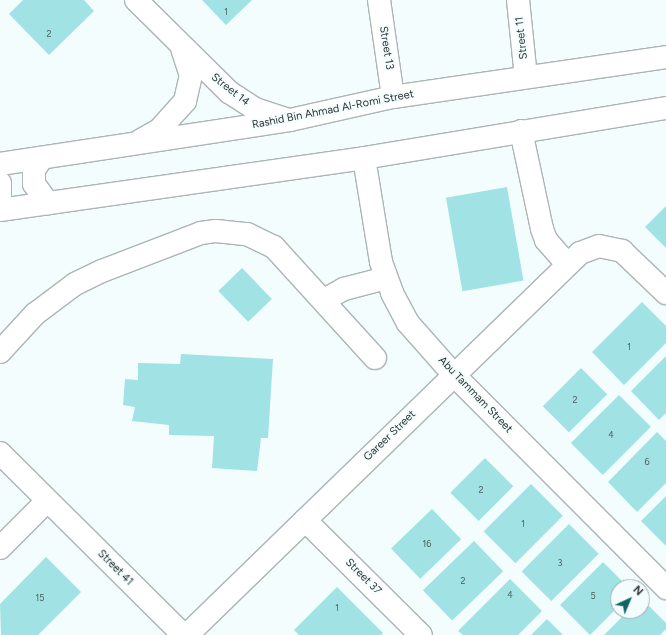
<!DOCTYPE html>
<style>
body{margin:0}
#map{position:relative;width:666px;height:635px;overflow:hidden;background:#f3fdfd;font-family:Figtree,sans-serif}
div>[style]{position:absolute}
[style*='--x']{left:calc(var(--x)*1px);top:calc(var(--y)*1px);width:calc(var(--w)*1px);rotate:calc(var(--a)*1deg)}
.building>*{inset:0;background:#a1e2e4;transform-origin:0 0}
.roads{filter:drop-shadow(1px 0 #acb5b5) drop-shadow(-1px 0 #acb5b5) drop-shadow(0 1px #acb5b5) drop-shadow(0 -1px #acb5b5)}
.minor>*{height:22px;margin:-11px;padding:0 11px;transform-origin:11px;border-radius:11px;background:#fff}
span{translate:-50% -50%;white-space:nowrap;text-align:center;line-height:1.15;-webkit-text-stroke:4px #f3fdfd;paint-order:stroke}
.number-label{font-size:9px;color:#4c5f5f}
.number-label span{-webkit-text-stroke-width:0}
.street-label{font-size:11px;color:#2f3333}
.north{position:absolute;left:610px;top:579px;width:40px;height:40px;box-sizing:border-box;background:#f3fdfd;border:1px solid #a5acac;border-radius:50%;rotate:44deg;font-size:11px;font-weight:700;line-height:16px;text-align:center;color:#2f3333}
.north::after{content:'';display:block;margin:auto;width:14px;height:18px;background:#146466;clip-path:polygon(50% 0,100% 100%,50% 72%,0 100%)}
</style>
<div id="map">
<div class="building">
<i style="clip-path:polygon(23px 0,84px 0,94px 11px,49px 55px,9px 14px)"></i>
<i style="clip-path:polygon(202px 0,252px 0,226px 25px)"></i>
<i style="left:507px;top:187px;width:95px;height:62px;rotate:80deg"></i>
<i style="clip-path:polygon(666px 206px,666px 248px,645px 227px)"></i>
<i style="left:242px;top:268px;width:43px;height:33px;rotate:46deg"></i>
<i style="clip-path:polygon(642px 302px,666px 326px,666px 343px,624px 385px,592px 352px)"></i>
<i style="clip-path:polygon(181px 354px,273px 359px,268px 438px,261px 438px,257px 471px,212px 468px,214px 436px,169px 435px,169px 425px,132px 421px,135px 407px,123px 405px,125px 379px,138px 380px,138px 363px,180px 364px)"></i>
<i style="clip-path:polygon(666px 356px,666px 413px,659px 420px,631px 391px)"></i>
<i style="left:581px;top:368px;width:37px;height:54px;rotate:45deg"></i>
<i style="left:619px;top:395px;width:45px;height:68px;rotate:45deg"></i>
<i style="clip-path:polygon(657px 432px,666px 441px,666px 483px,637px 512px,608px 482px)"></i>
<i style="left:485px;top:458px;width:40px;height:49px;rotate:45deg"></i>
<i style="left:531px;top:484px;width:45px;height:67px;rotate:45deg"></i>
<i style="clip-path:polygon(666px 496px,666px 546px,641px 521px)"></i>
<i style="left:432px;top:509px;width:42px;height:57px;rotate:46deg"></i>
<i style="left:569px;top:524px;width:42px;height:67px;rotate:45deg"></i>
<i style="left:474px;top:541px;width:42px;height:71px;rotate:46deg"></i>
<i style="clip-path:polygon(46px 557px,81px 592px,38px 635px,1px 635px,0 604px)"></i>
<i style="clip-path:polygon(603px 562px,628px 587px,618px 587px,618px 607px,590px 635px,560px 605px)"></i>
<i style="clip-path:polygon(510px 579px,542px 611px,518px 635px,463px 635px,458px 631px)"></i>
<i style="clip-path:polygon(337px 587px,383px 633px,381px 635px,299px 635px,294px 630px)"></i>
<i style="clip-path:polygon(642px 599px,666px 623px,666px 629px,660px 635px,604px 635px,628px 611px,642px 611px)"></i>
<i style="clip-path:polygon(547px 619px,563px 635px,531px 635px)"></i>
</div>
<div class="roads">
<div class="minor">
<i style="--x:136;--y:0;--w:131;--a:44.7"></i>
<i style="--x:229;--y:92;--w:31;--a:33"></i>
<i style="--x:255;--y:109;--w:32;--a:18"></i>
<i style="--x:379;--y:0;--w:98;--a:81.8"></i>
<i style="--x:518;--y:0;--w:77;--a:84.1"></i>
<i style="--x:521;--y:131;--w:100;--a:77.9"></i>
<i style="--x:542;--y:229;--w:12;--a:70"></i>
<i style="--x:546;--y:240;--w:32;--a:49"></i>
<i style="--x:141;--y:140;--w:21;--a:-29"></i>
<i style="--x:159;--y:130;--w:39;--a:-48"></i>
<i style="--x:185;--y:101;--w:26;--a:-77"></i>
<i style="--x:191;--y:76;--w:28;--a:-108"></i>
<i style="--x:42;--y:158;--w:14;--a:124"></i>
<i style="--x:34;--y:170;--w:14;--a:90"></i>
<i style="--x:34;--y:184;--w:24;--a:54"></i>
<i style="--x:364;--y:158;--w:105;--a:80.7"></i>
<i style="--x:381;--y:262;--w:33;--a:70"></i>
<i style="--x:392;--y:293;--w:34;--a:62"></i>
<i style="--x:408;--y:323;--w:69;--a:48.5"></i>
<i style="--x:454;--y:375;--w:301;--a:45.1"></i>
<i style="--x:0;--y:164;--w:293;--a:-8.6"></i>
<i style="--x:290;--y:120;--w:106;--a:-12.6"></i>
<i style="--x:393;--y:97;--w:276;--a:-8.3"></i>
<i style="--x:0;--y:183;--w:17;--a:90"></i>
<i style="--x:0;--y:210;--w:368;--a:-8.1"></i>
<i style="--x:364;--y:158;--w:306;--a:-9.4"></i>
<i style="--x:324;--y:300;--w:23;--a:-29"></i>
<i style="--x:344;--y:289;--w:43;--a:-14.7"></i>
<i style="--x:0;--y:352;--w:52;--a:-47.4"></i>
<i style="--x:35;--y:314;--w:50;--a:-36.9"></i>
<i style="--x:75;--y:284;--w:30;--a:-26"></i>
<i style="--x:102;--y:271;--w:106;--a:-21"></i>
<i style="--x:201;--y:233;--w:15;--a:-8"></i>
<i style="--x:216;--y:231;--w:31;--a:6"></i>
<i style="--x:247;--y:234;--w:30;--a:26"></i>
<i style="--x:274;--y:247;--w:150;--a:47.7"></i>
<i style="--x:0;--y:453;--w:258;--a:44.8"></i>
<i style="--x:305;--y:520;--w:163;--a:44.8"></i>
<i style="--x:0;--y:548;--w:66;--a:-45"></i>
<i style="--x:187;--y:635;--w:548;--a:-44.19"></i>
<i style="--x:580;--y:253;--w:20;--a:-20"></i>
<i style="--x:599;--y:246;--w:24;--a:12"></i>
<i style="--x:622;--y:251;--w:61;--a:43.7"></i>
</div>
</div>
<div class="number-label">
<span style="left:226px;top:12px">1</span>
<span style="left:49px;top:34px">2</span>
<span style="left:629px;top:347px">1</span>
<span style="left:575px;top:400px">2</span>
<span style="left:611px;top:435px">4</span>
<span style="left:647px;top:462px">6</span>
<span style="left:481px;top:490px">2</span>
<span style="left:523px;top:524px">1</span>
<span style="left:427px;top:544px">16</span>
<span style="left:560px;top:563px">3</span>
<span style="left:463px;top:581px">2</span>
<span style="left:510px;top:595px">4</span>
<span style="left:593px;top:596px">5</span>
<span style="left:40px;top:598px">15</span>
<span style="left:337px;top:608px">1</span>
</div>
<div class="street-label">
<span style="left:522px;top:38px;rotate:-96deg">Street 11</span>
<span style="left:386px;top:48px;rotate:81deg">Street 13</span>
<span style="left:230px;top:90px;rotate:38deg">Street 14</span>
<span style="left:333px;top:110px;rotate:-11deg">Rashid Bin Ahmad Al-Romi Street</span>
<span style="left:475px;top:395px;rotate:46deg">Abu Tammam Street</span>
<span style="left:390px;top:436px;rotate:-44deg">Gareer Street</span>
<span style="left:115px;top:568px;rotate:45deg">Street 41</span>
<span style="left:363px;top:577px;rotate:45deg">Street 37</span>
</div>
<div class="north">N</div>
</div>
